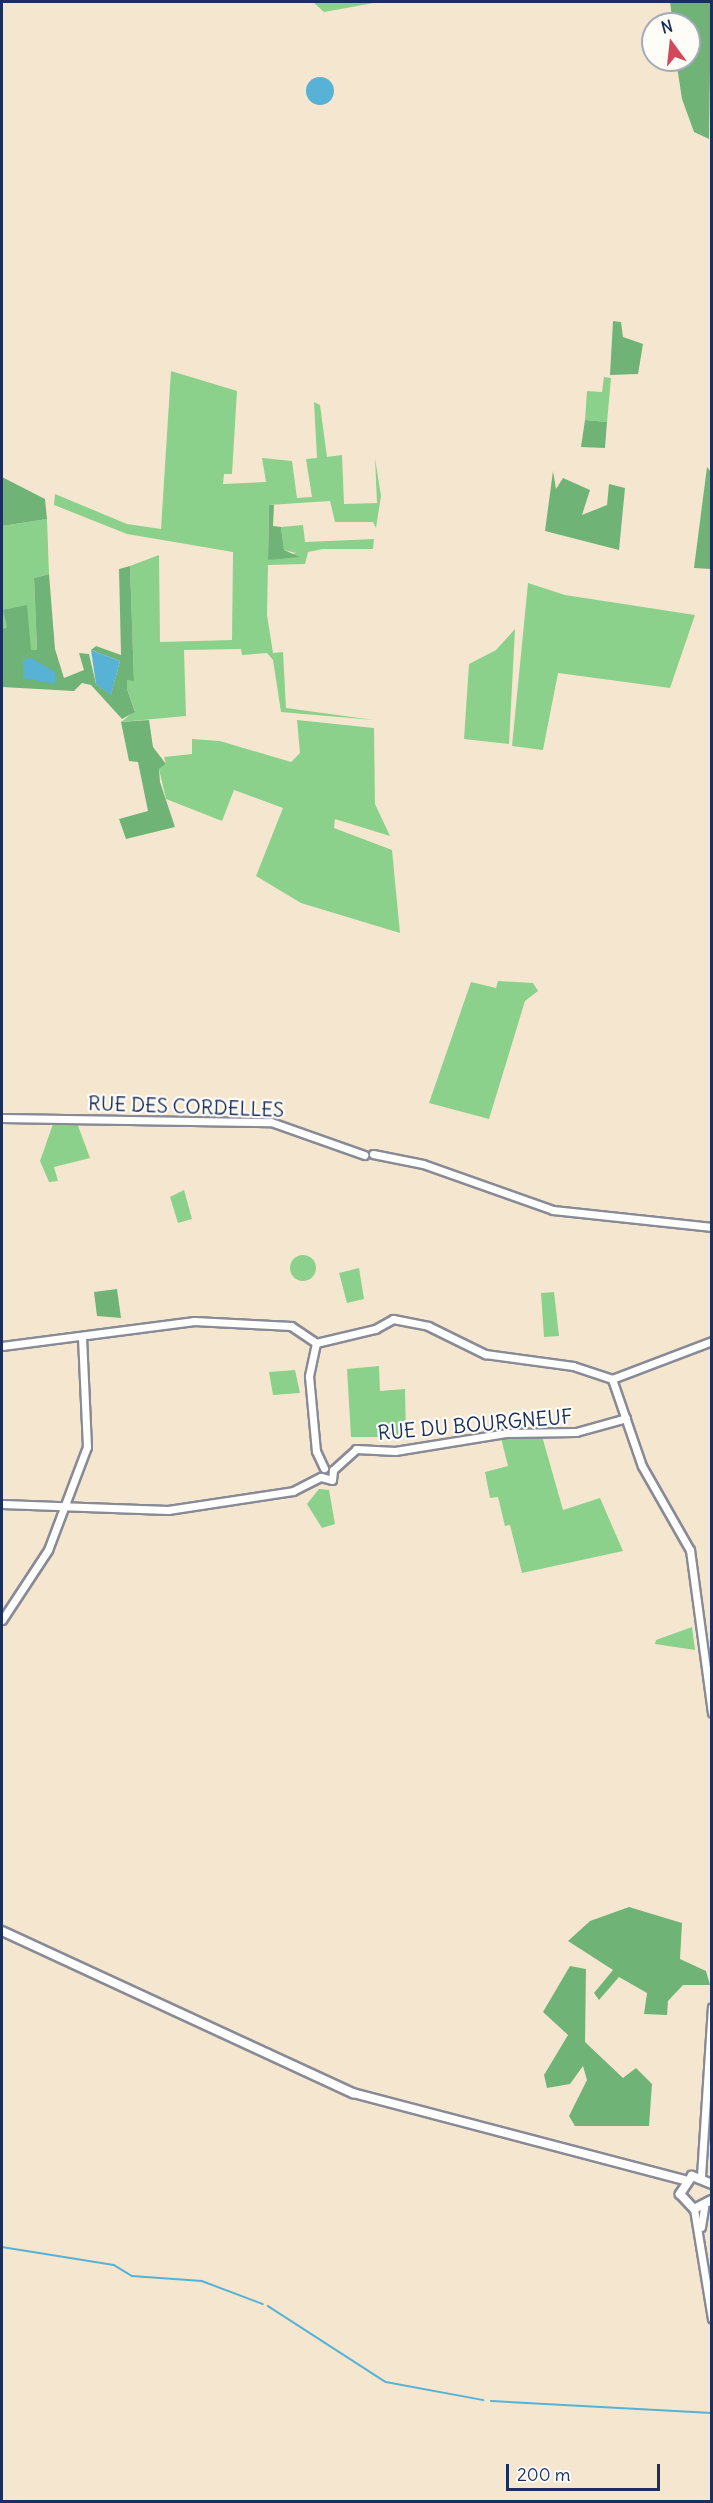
<!DOCTYPE html>
<style>
body{margin:0}
#map{position:relative;width:713px;height:2503px;overflow:hidden;background:#f5e7cf;font-family:Delius,sans-serif}
div>[style]{position:absolute}
.green>*{inset:0;background:#8bd18b}
.round{border-radius:50%}
.forest>*{inset:0;background:#70b377}
.water>*{inset:0;background:#57b2d5}
.stream>*{height:1.5px;margin:-0.75px;padding:0 0.75px;transform-origin:0.75px;border-radius:0.75px;background:#57b2d5}
.roads{filter:drop-shadow(2px 0 #888b96) drop-shadow(-2px 0 #888b96) drop-shadow(0 2px #888b96) drop-shadow(0 -2px #888b96)}
.minor>*{height:7px;margin:-3.5px;padding:0 3.5px;transform-origin:3.5px;border-radius:3.5px;background:#fff}
.major>*{height:8px;margin:-4px;padding:0 4px;transform-origin:4px;border-radius:4px;background:#fff}
span{translate:-50% -50%;white-space:nowrap;text-align:center;line-height:1.15;-webkit-text-stroke:4.5px #fdfcf7;paint-order:stroke}
.street-label{font-size:20px;color:#1b2f5e}
.frame{position:absolute;inset:0;border:3px solid #1b2f5e;pointer-events:none}
.north{position:absolute;left:641px;top:12px;width:60px;height:60px;box-sizing:border-box;background:#fdfcf7;border:2px solid #a3aaba;border-radius:50%;rotate:345deg;font-size:16px;font-weight:700;line-height:24px;text-align:center;color:#1b2f5e}
.north::after{content:'';display:block;margin:auto;width:21px;height:27px;background:#d1495b;clip-path:polygon(50% 0,100% 100%,50% 72%,0 100%)}
.scale{position:absolute;left:506px;top:2464px;width:154px;height:27px;box-sizing:border-box;border:3px solid #1b2f5e;border-top:0;padding-left:8px;font-size:18px;line-height:21px;white-space:nowrap;color:#1b2f5e;-webkit-text-stroke:4px #fdfcf7;paint-order:stroke}
</style>
<div id="map">
<div class="green">
<i style="clip-path:polygon(313px 2px,379px 2px,324px 12px)"></i>
<i style="clip-path:polygon(171px 371px,237px 391px,232px 474px,224px 474px,223px 484px,266px 482px,262px 458px,292px 461px,297px 498px,312px 497px,306px 459px,317px 458px,314px 402px,320px 405px,327px 457px,342px 455px,344px 504px,377px 503px,375px 458px,381px 496px,376px 528px,373px 522px,335px 522px,330px 501px,269px 505px,268px 560px,296px 553px,284px 550px,281px 527px,303px 525px,305px 542px,374px 539px,373px 549px,323px 549px,308px 552px,305px 564px,268px 565px,267px 615px,273px 653px,283px 652px,286px 708px,374px 720px,281px 712px,273px 660px,267px 653px,242px 655px,241px 649px,184px 650px,186px 716px,121px 722px,135px 711px,127px 689px,127px 680px,134px 680px,130px 566px,159px 555px,160px 642px,232px 640px,233px 552px,127px 534px,54px 505px,55px 494px,127px 524px,161px 529px)"></i>
<i style="clip-path:polygon(604px 377px,611px 378px,607px 422px,585px 420px,587px 391px,602px 392px)"></i>
<i style="clip-path:polygon(47px 519px,49px 574px,34px 578px,37px 650px,31px 651px,7px 627px,2px 629px,2px 526px)"></i>
<i style="clip-path:polygon(528px 583px,565px 595px,695px 615px,670px 688px,558px 673px,543px 750px,512px 746px)"></i>
<i style="clip-path:polygon(515px 629px,509px 744px,464px 739px,469px 664px,496px 650px)"></i>
<i style="clip-path:polygon(297px 720px,374px 728px,375px 804px,390px 836px,335px 819px,334px 828px,392px 850px,400px 933px,301px 903px,256px 876px,283px 808px,234px 790px,222px 821px,166px 799px,159px 769px,166px 764px,164px 757px,192px 754px,192px 739px,220px 741px,291px 762px,300px 753px)"></i>
<i style="clip-path:polygon(498px 981px,533px 983px,538px 991px,525px 1001px,489px 1119px,429px 1103px,471px 982px,496px 988px)"></i>
<i style="clip-path:polygon(53px 1124px,77px 1123px,90px 1158px,54px 1167px,58px 1181px,49px 1182px,40px 1161px)"></i>
<i style="clip-path:polygon(184px 1190px,192px 1219px,178px 1223px,170px 1197px)"></i>
<i class="round" style="left:290px;top:1255px;width:26px;height:26px"></i>
<i style="clip-path:polygon(359px 1268px,364px 1299px,347px 1303px,339px 1273px)"></i>
<i style="clip-path:polygon(554px 1292px,559px 1336px,544px 1337px,541px 1293px)"></i>
<i style="clip-path:polygon(379px 1366px,380px 1391px,405px 1389px,406px 1437px,351px 1437px,347px 1369px)"></i>
<i style="clip-path:polygon(295px 1370px,300px 1393px,273px 1395px,269px 1372px)"></i>
<i style="clip-path:polygon(542px 1436px,563px 1510px,600px 1498px,623px 1551px,522px 1573px,510px 1525px,505px 1526px,498px 1497px,490px 1498px,485px 1472px,508px 1466px,501px 1438px)"></i>
<i style="clip-path:polygon(319px 1489px,329px 1490px,335px 1524px,322px 1528px,307px 1504px)"></i>
<i style="clip-path:polygon(692px 1627px,695px 1650px,655px 1644px,656px 1640px)"></i>
</div>
<div class="forest">
<i style="clip-path:polygon(670px 2px,711px 2px,709px 139px,694px 132px,682px 99px,676px 60px,689px 60px,689px 24px,673px 24px)"></i>
<i style="clip-path:polygon(613px 321px,621px 322px,623px 337px,643px 344px,638px 374px,610px 375px)"></i>
<i style="clip-path:polygon(585px 420px,607px 422px,605px 448px,581px 447px)"></i>
<i style="clip-path:polygon(707px 467px,711px 472px,711px 569px,694px 568px)"></i>
<i style="clip-path:polygon(553px 471px,556px 489px,563px 478px,590px 490px,582px 515px,607px 505px,609px 484px,625px 488px,619px 550px,545px 531px)"></i>
<i style="clip-path:polygon(2px 477px,45px 499px,47px 519px,2px 526px)"></i>
<i style="clip-path:polygon(269px 505px,274px 505px,273px 526px,281px 527px,284px 550px,300px 557px,268px 560px)"></i>
<i style="clip-path:polygon(130px 566px,134px 681px,127px 680px,127px 689px,135px 712px,122px 719px,91px 685px,82px 683px,74px 691px,2px 687px,2px 629px,7px 627px,3px 610px,27px 605px,31px 650px,37px 650px,34px 578px,49px 574px,55px 649px,64px 678px,84px 670px,79px 653px,89px 654px,96px 684px,111px 694px,120px 661px,91px 650px,96px 646px,121px 655px,119px 569px)"></i>
<i style="clip-path:polygon(149px 720px,153px 747px,166px 764px,159px 769px,160px 782px,175px 827px,126px 839px,119px 819px,148px 811px,138px 762px,129px 761px,121px 722px)"></i>
<i style="clip-path:polygon(117px 1289px,121px 1318px,97px 1316px,94px 1292px)"></i>
<i style="clip-path:polygon(629px 1907px,682px 1923px,680px 1959px,706px 1971px,710px 1985px,683px 1985px,668px 2001px,667px 2015px,644px 2014px,647px 1993px,619px 1977px,599px 2000px,594px 1993px,613px 1970px,568px 1941px,590px 1921px)"></i>
<i style="clip-path:polygon(570px 1966px,586px 1969px,585px 2042px,623px 2078px,636px 2068px,652px 2084px,649px 2126px,575px 2126px,569px 2116px,587px 2080px,583px 2066px,570px 2084px,547px 2088px,544px 2075px,568px 2035px,543px 2012px)"></i>
</div>
<div class="water">
<i class="round" style="left:306px;top:77px;width:28px;height:28px"></i>
<i style="clip-path:polygon(91px 650px,120px 661px,111px 695px,96px 684px)"></i>
<i style="clip-path:polygon(31px 658px,55px 672px,55px 684px,23px 678px,23px 660px)"></i>
</div>
<div class="stream">
<i style="left:2px;top:2247px;width:113px;rotate:9.1deg"></i>
<i style="left:114px;top:2265px;width:21px;rotate:31deg"></i>
<i style="left:132px;top:2276px;width:70px;rotate:4.1deg"></i>
<i style="left:202px;top:2281px;width:65px;rotate:20.7deg"></i>
<i style="left:268px;top:2306px;width:140px;rotate:32.8deg"></i>
<i style="left:386px;top:2382px;width:99px;rotate:10.5deg"></i>
<i style="left:491px;top:2401px;width:221px;rotate:3.1deg"></i>
</div>
<div class="roads">
<div class="minor">
<i style="left:2px;top:1118px;width:269px;rotate:0.9deg"></i>
<i style="left:271px;top:1122px;width:99px;rotate:19.5deg"></i>
<i style="left:373px;top:1154px;width:51px;rotate:11.3deg"></i>
<i style="left:423px;top:1164px;width:138px;rotate:19.5deg"></i>
<i style="left:553px;top:1210px;width:160px;rotate:6.1deg"></i>
<i style="left:316px;top:1343px;width:61px;rotate:-13.3deg"></i>
<i style="left:375px;top:1329px;width:21px;rotate:-29deg"></i>
<i style="left:393px;top:1319px;width:36px;rotate:11deg"></i>
<i style="left:428px;top:1326px;width:64px;rotate:26.2deg"></i>
<i style="left:485px;top:1354px;width:89px;rotate:7.8deg"></i>
<i style="left:573px;top:1366px;width:41px;rotate:18.4deg"></i>
<i style="left:612px;top:1379px;width:107px;rotate:-20.8deg"></i>
<i style="left:2px;top:1346px;width:194px;rotate:-7.4deg"></i>
<i style="left:194px;top:1321px;width:97px;rotate:3deg"></i>
<i style="left:291px;top:1326px;width:30px;rotate:34deg"></i>
<i style="left:316px;top:1343px;width:34px;rotate:102deg"></i>
<i style="left:309px;top:1376px;width:75px;rotate:84.7deg"></i>
<i style="left:316px;top:1451px;width:19px;rotate:65deg"></i>
<i style="left:612px;top:1379px;width:92px;rotate:71deg"></i>
<i style="left:642px;top:1466px;width:97px;rotate:60.3deg"></i>
<i style="left:690px;top:1550px;width:164px;rotate:82.3deg"></i>
<i style="left:333px;top:1470px;width:31px;rotate:-42deg"></i>
<i style="left:356px;top:1449px;width:39px;rotate:3deg"></i>
<i style="left:395px;top:1451px;width:112px;rotate:-9.2deg"></i>
<i style="left:506px;top:1433px;width:70px;rotate:-0.8deg"></i>
<i style="left:576px;top:1432px;width:52px;rotate:-15.6deg"></i>
<i style="left:321px;top:1477px;width:11px;rotate:15deg"></i>
<i style="left:332px;top:1480px;width:10px;rotate:-84deg"></i>
<i style="left:2px;top:1504px;width:166px;rotate:2.1deg"></i>
<i style="left:168px;top:1510px;width:126px;rotate:-8.6deg"></i>
<i style="left:293px;top:1491px;width:31px;rotate:-27deg"></i>
<i style="left:2px;top:1620px;width:84px;rotate:-56.7deg"></i>
<i style="left:48px;top:1550px;width:110px;rotate:-69.3deg"></i>
<i style="left:87px;top:1447px;width:110px;rotate:-92.6deg"></i>
<i style="left:701px;top:2176px;width:169px;rotate:-86.3deg"></i>
<i style="left:694px;top:2209px;width:111px;rotate:80.7deg"></i>
<i style="left:701px;top:2227px;width:20px;rotate:-81deg"></i>
</div>
<div class="major">
<i style="left:2px;top:1931px;width:387px;rotate:24.8deg"></i>
<i style="left:353px;top:2093px;width:343px;rotate:14.7deg"></i>
<i style="left:712px;top:2184px;width:22px;rotate:-158deg"></i>
<i style="left:692px;top:2176px;width:22px;rotate:124deg"></i>
<i style="left:680px;top:2194px;width:21px;rotate:47deg"></i>
<i style="left:694px;top:2209px;width:20px;rotate:-27deg"></i>
</div>
</div>
<div class="street-label">
<span style="left:186px;top:1106px;rotate:2deg">RUE DES CORDELLES</span>
<span style="left:475px;top:1424px;rotate:-5deg">RUE DU BOURGNEUF</span>
</div>
<div class="frame"></div>
<div class="north">N</div>
<div class="scale">200 m</div>
</div>
